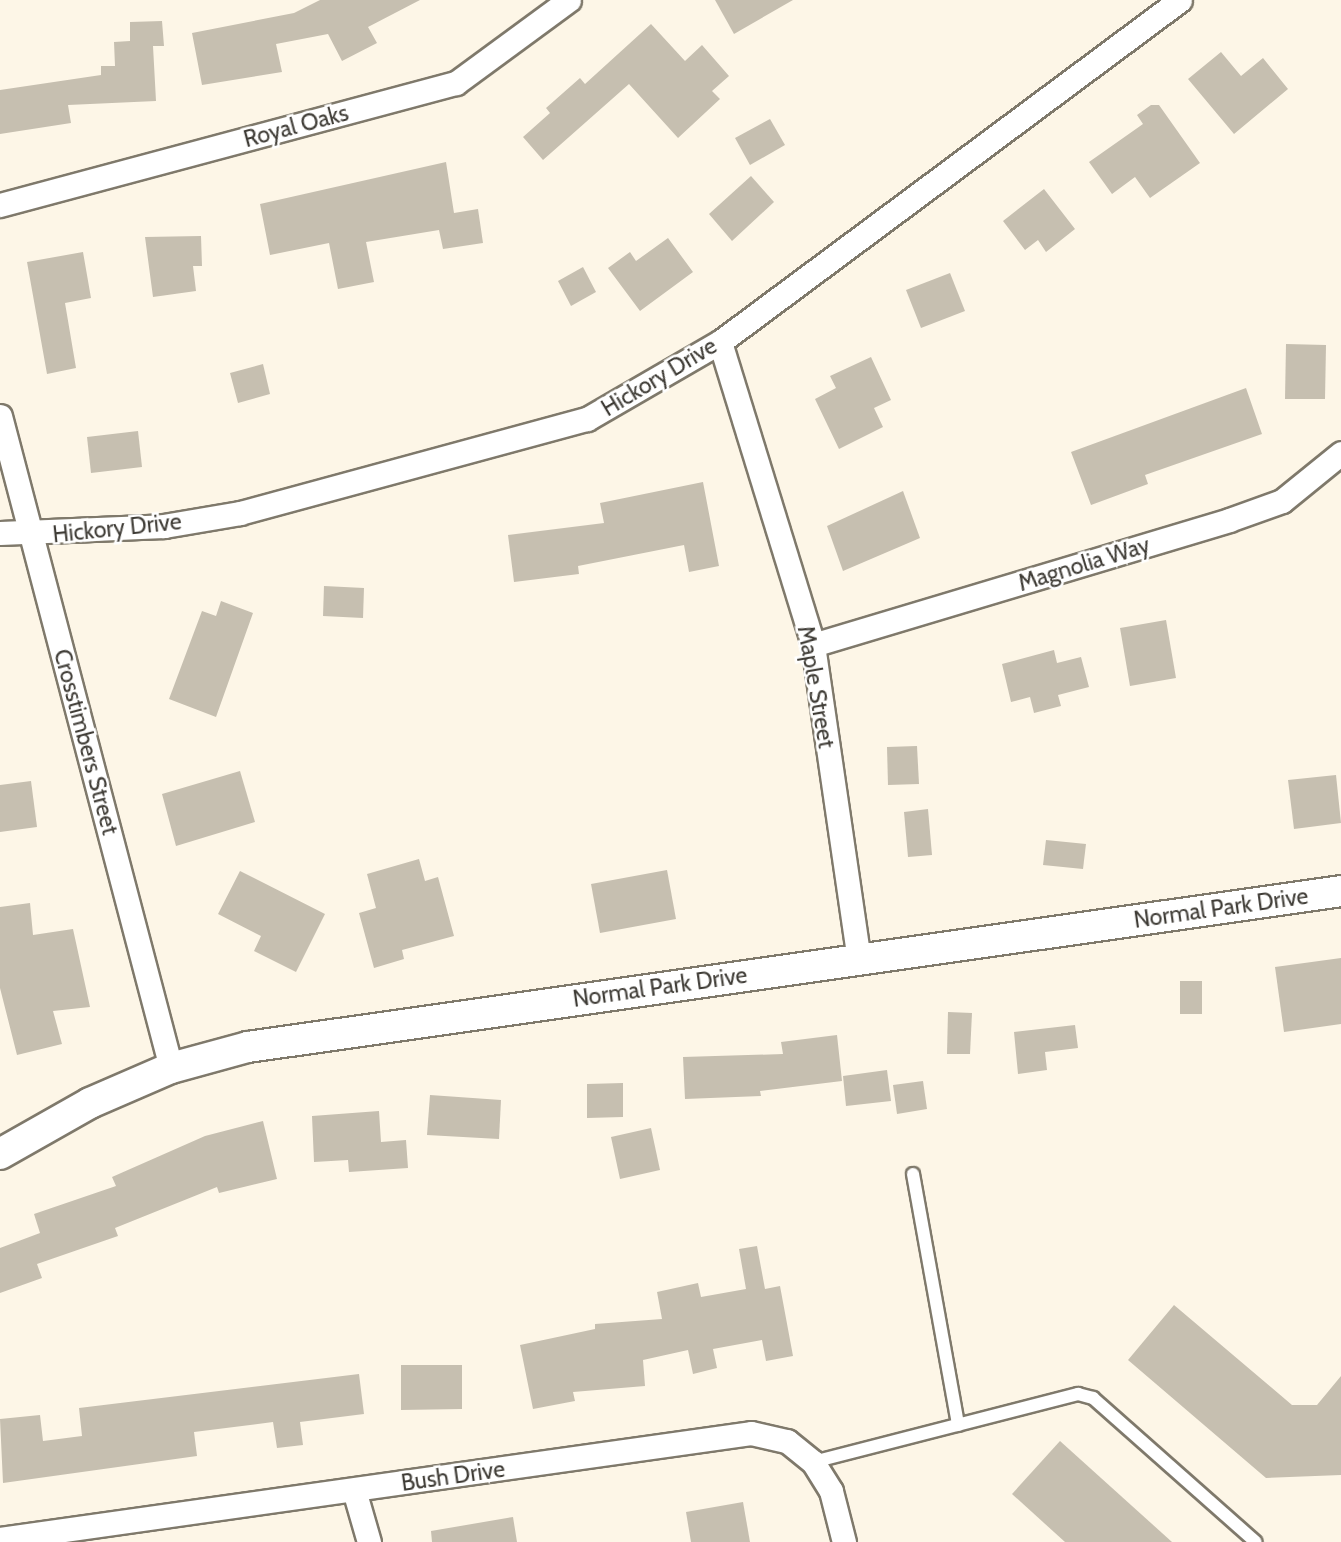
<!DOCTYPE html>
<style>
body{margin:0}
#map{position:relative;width:1341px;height:1542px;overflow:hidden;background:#fdf6e7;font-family:Cabin,sans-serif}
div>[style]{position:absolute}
.building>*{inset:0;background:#c6bfb0}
.roads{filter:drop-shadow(2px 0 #7f796b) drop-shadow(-2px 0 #7f796b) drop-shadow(0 2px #7f796b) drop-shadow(0 -2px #7f796b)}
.service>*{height:12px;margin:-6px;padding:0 6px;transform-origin:6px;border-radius:6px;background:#fff}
.minor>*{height:23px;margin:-11.5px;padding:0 11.5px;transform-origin:11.5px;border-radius:11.5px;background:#fff}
.tertiary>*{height:30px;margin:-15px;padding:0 15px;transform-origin:15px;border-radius:15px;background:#fff}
span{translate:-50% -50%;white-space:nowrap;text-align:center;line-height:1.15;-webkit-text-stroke:5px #fff;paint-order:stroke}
.street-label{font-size:23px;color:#3f3c36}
</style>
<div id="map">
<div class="building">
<i style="clip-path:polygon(320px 0,420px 0,368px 27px,377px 43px,342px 61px,328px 34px,276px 44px,282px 72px,202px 85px,192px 33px,294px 13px)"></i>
<i style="clip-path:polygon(715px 0,793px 0,734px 34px)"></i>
<i style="clip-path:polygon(162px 21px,164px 46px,153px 46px,156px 101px,68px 105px,71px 123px,0 134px,0 90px,101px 75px,101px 66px,115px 66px,114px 42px,130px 41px,130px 22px)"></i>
<i style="clip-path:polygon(651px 24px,685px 61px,702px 45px,729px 76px,712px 91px,720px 99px,678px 138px,629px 84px,543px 160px,523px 137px,550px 113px,546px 108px,580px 78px,585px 84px)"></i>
<i style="clip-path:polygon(1221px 52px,1241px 76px,1263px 58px,1288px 89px,1234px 134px,1188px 79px)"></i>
<i style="clip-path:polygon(1151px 105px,1159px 105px,1200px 163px,1150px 198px,1135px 177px,1112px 194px,1089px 162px,1143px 124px,1137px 115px)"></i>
<i style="clip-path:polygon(770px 119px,785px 145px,750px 165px,735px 138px)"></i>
<i style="clip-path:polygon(446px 162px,454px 213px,478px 209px,483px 243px,443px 249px,439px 230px,366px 242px,374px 282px,338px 289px,329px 243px,270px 255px,260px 204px)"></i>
<i style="clip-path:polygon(751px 176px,774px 202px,732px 241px,709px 214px)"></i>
<i style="clip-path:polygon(1044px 189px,1075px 229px,1046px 252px,1038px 240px,1025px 250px,1003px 221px)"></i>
<i style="clip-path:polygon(201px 236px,202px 266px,193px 266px,196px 291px,153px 297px,145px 237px)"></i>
<i style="clip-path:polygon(668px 238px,693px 272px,640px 311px,608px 268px,630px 252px,636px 261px)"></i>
<i style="clip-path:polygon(83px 252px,91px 298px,65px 303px,76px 368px,47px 374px,27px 262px)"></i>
<i style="clip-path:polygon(583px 267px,596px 292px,571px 306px,558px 281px)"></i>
<i style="clip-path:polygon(950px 273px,965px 311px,921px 328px,906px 290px)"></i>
<i style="clip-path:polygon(1286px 344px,1326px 345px,1325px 399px,1285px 399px)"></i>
<i style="clip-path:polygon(871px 357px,891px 400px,874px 408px,883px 427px,839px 449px,815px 399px,836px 388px,830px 376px)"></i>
<i style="clip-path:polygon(263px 364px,270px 394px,238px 403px,230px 373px)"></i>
<i style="clip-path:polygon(1246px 388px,1262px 434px,1145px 475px,1148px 484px,1091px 505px,1071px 452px)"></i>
<i style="clip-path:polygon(138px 431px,142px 467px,91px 473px,87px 437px)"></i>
<i style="clip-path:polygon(703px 482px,719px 566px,689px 572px,684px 545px,578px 566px,579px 574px,514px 582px,508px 535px,604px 523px,600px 503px)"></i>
<i style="clip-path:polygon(903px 491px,920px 538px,843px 571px,827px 526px)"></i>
<i style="clip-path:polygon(324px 586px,364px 588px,363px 618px,323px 616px)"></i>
<i style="clip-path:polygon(221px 601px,253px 613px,216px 717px,169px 699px,202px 611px,216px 616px)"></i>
<i style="clip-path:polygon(1166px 620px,1176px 678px,1130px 686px,1120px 628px)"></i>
<i style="clip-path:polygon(1054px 650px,1057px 663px,1081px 657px,1089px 687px,1058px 695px,1061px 706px,1034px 713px,1030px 697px,1011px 702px,1002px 664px)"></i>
<i style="clip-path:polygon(917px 746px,919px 784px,888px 785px,887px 747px)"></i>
<i style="clip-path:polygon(240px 771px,255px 822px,176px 846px,162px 794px)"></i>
<i style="clip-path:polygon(1336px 775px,1341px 823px,1294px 829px,1288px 780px)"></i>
<i style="clip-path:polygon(31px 781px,37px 827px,0 832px,0 785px)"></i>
<i style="clip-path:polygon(928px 809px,932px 855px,908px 857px,904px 812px)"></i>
<i style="clip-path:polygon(1046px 840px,1086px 844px,1083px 869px,1043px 865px)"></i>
<i style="clip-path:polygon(419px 859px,425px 881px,438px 877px,454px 936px,402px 950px,404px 959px,374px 968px,359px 913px,376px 908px,367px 874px)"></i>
<i style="clip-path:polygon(667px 870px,676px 919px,600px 933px,591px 884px)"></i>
<i style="clip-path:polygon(240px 871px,325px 914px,296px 972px,254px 951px,261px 936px,218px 914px)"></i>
<i style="clip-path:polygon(30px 903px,33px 935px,73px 929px,90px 1007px,53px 1011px,62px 1044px,17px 1055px,0 988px,0 907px)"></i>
<i style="clip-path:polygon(1341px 958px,1341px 1024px,1284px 1032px,1275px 967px)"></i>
<i style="clip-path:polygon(1180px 981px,1202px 981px,1202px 1014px,1180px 1014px)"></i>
<i style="clip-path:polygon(948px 1012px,972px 1013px,970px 1054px,947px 1054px)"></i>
<i style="clip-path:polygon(1075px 1025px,1078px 1048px,1045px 1052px,1047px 1070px,1018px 1074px,1014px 1032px)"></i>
<i style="clip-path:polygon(837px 1035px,842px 1081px,760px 1091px,761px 1096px,685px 1099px,683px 1057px,783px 1054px,781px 1042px)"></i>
<i style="clip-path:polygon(887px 1070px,891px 1101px,846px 1106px,843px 1076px)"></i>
<i style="clip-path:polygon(923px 1081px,927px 1109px,897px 1114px,893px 1085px)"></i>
<i style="clip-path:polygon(623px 1083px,623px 1117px,587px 1118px,587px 1084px)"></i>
<i style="clip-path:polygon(430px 1095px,501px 1100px,499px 1139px,427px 1135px)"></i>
<i style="clip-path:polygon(379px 1111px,381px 1142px,406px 1140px,408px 1168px,349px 1172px,348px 1160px,314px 1162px,312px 1116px)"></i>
<i style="clip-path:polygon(263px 1121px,277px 1179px,219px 1193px,217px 1187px,115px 1228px,118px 1236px,37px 1264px,42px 1278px,0 1293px,0 1248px,40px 1233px,34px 1214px,116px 1186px,112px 1177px,205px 1136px)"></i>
<i style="clip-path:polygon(651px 1128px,660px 1170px,620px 1179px,611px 1137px)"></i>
<i style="clip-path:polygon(757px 1246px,765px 1289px,780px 1286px,793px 1356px,766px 1361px,762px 1340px,713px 1349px,717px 1368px,693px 1374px,688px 1350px,643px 1360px,645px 1386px,573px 1392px,575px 1401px,533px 1409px,520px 1345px,595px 1329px,595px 1324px,662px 1319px,657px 1292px,698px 1283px,701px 1297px,746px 1289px,739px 1249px)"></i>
<i style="clip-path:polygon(1174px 1305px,1292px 1405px,1317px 1405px,1341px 1376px,1341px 1475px,1266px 1478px,1128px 1360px)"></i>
<i style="clip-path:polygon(401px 1365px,462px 1365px,462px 1409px,401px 1410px)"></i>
<i style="clip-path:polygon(359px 1374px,364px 1414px,300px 1422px,303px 1445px,277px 1448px,273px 1422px,194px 1432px,197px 1456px,3px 1483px,0 1419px,40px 1415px,43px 1441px,82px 1436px,79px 1408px)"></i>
<i style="clip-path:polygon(1060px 1441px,1172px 1542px,1065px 1542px,1012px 1494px)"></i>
<i style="clip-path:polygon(743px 1502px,750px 1542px,691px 1542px,686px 1512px)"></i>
<i style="clip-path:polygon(513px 1517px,517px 1542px,432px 1542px,431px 1531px)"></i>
</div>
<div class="roads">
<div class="service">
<i style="left:913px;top:1174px;width:255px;rotate:79.8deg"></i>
<i style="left:813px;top:1462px;width:274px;rotate:-14.4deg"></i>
<i style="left:1078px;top:1394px;width:16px;rotate:15deg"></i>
<i style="left:1093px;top:1398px;width:217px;rotate:41.5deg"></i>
</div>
<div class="minor">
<i style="left:0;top:205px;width:472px;rotate:-15deg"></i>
<i style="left:456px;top:83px;width:140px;rotate:-36.3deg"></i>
<i style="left:720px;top:342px;width:317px;rotate:72.9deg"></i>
<i style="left:813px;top:645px;width:317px;rotate:81.7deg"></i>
<i style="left:0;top:416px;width:674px;rotate:75.3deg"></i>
<i style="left:0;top:533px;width:164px;rotate:-2.4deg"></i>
<i style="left:164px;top:526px;width:77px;rotate:-9.7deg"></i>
<i style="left:240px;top:513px;width:360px;rotate:-15.2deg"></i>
<i style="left:587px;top:419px;width:154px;rotate:-30.1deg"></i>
<i style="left:720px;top:342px;width:573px;rotate:-36.63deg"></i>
<i style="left:813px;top:645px;width:434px;rotate:-16.7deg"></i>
<i style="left:1229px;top:520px;width:56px;rotate:-19.7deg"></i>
<i style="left:1282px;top:501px;width:76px;rotate:-39.1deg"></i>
<i style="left:354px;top:1490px;width:54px;rotate:73.9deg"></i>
<i style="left:0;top:1539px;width:758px;rotate:-8.03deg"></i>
<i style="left:751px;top:1433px;width:37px;rotate:13deg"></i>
<i style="left:787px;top:1441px;width:33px;rotate:39deg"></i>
<i style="left:813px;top:1462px;width:34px;rotate:58deg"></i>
<i style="left:831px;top:1491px;width:53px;rotate:75.7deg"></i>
</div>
<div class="tertiary">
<i style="left:0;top:1154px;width:103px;rotate:-29.5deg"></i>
<i style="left:90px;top:1103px;width:88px;rotate:-23.4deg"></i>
<i style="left:171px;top:1068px;width:80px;rotate:-15.3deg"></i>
<i style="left:248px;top:1047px;width:1104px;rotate:-8.12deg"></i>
</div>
</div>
<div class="street-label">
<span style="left:296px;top:126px;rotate:-15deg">Royal Oaks</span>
<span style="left:659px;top:377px;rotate:-31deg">Hickory Drive</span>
<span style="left:117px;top:528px;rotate:-6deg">Hickory Drive</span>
<span style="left:1084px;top:564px;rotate:-17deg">Magnolia Way</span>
<span style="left:816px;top:687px;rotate:80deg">Maple Street</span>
<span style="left:86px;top:742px;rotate:75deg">Crosstimbers Street</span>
<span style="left:1221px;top:908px;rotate:-8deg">Normal Park Drive</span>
<span style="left:660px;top:987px;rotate:-8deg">Normal Park Drive</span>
<span style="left:453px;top:1476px;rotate:-8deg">Bush Drive</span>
</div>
</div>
